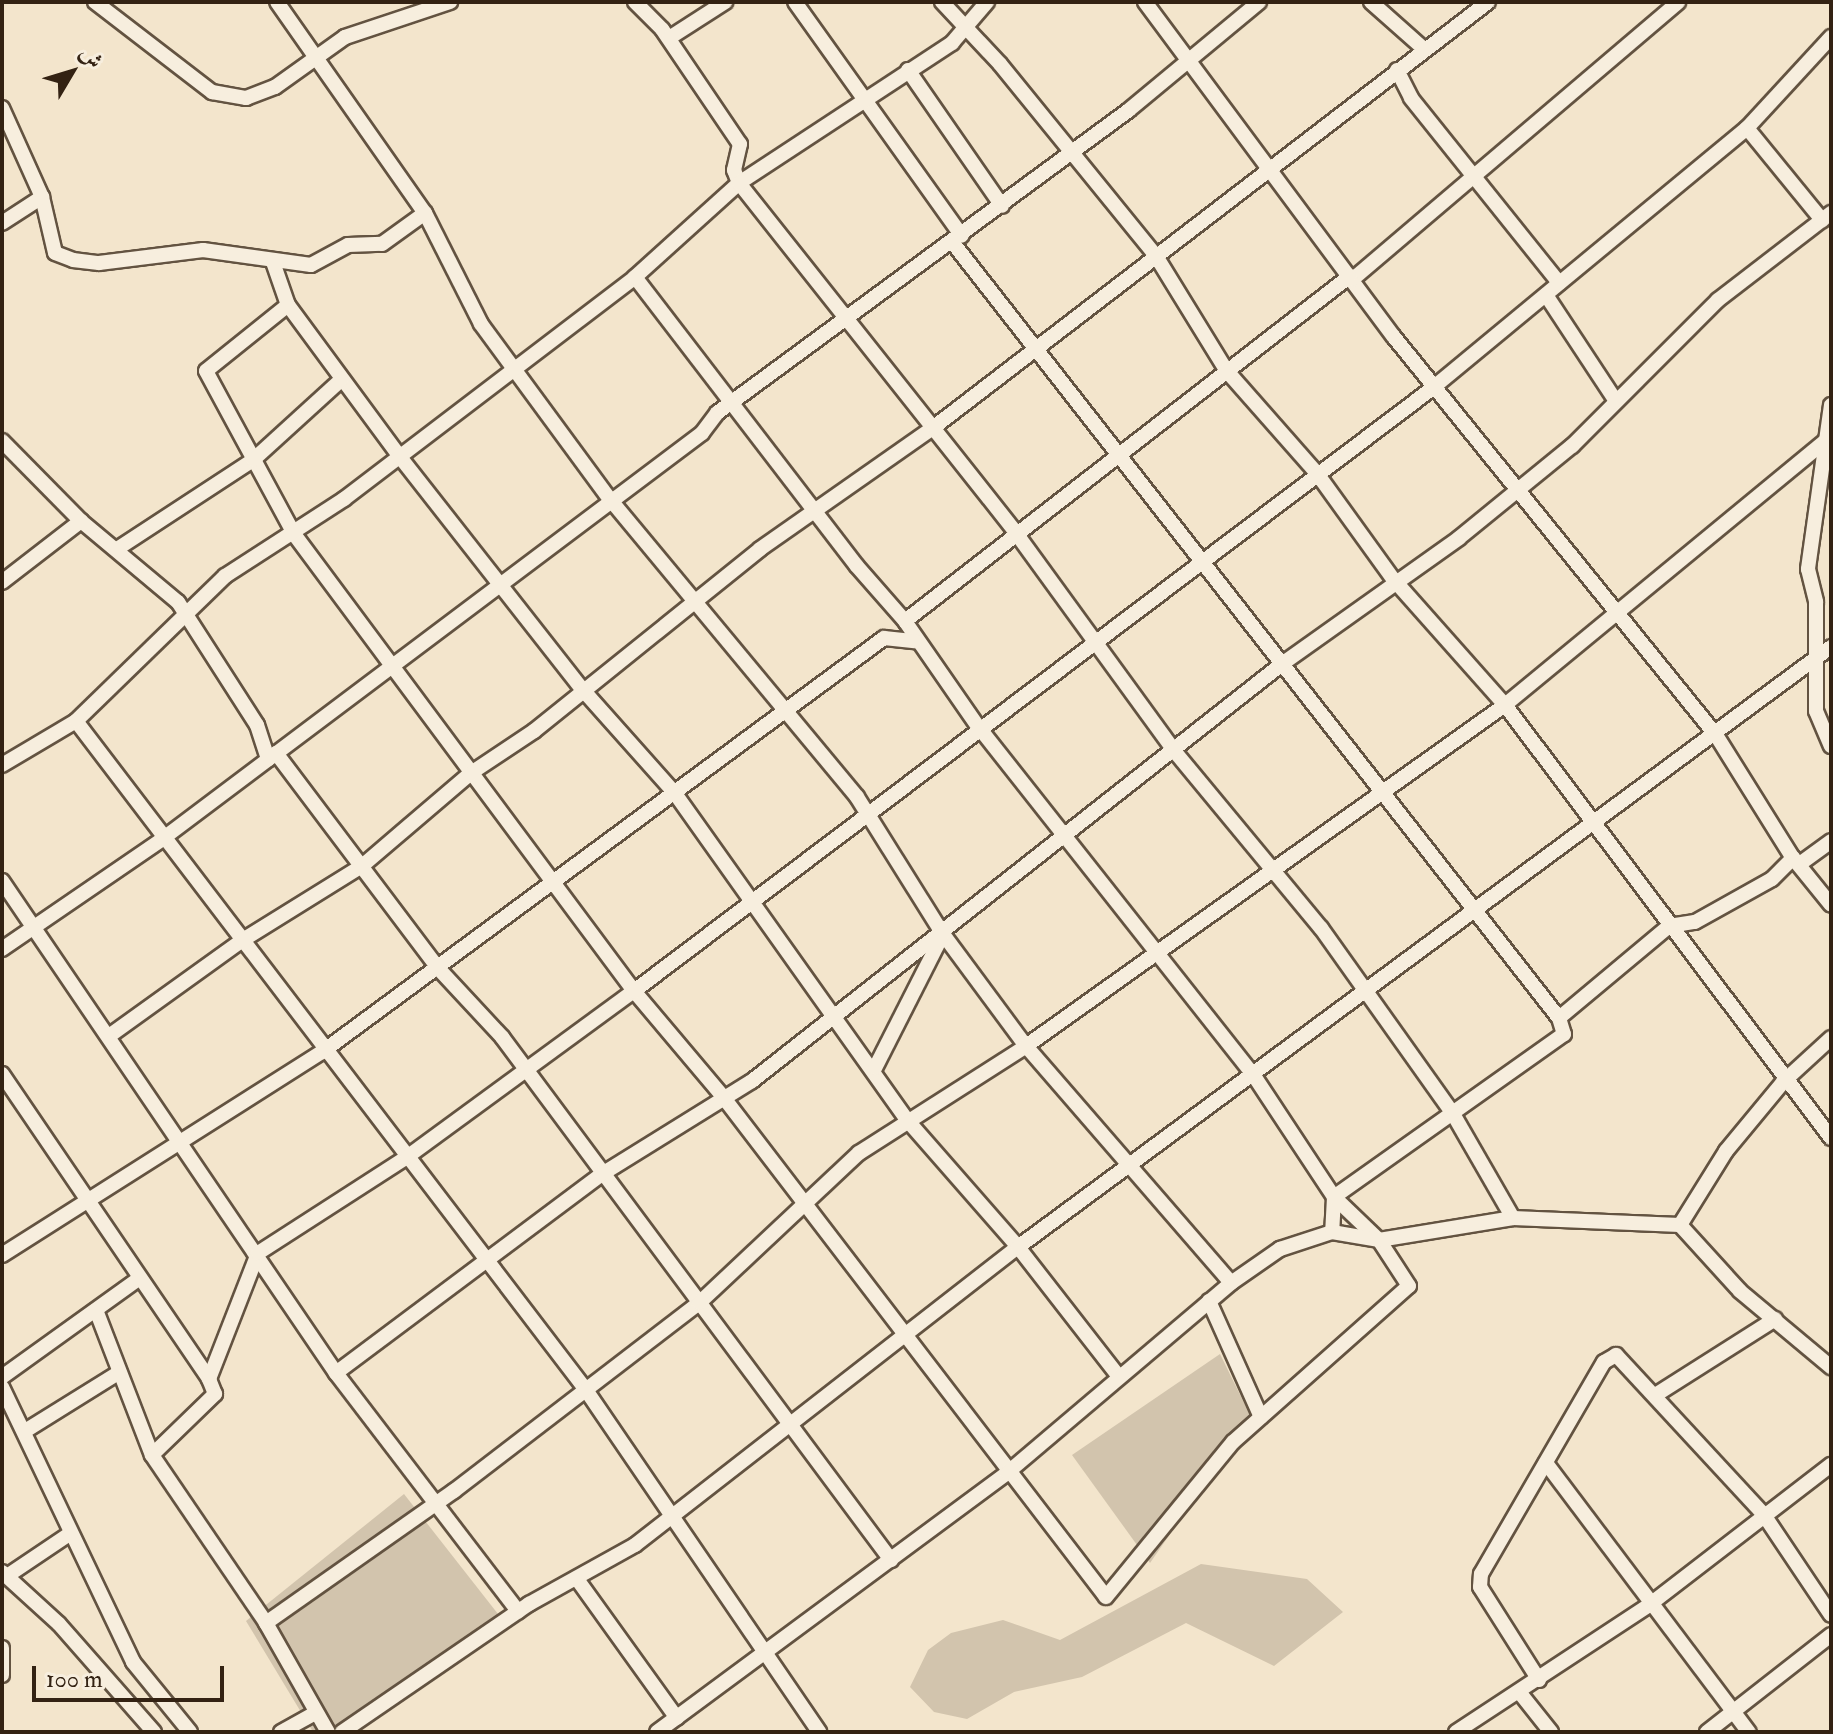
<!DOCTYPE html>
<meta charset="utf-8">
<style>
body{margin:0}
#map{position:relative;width:1833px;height:1734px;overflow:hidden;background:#f3e5cc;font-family:"IM FELL Double Pica",Amiri,serif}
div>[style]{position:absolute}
.green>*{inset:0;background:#d2c4ad}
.roads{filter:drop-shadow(2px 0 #635341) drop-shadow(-2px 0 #635341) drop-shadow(0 2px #635341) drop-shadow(0 -2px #635341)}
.minor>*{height:14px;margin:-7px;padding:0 7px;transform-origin:7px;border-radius:7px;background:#f7eede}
span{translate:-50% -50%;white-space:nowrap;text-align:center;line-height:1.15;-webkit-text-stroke:6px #f7eede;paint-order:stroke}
.frame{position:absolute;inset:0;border:4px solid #332213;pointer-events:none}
.north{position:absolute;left:32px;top:32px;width:80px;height:80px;-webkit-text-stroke:6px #f7eede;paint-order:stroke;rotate:52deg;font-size:22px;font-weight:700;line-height:32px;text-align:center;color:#332213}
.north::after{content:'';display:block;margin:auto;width:28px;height:36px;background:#332213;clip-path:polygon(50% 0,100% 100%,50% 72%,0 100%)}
.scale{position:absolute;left:32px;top:1666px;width:192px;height:36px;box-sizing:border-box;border:4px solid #332213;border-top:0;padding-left:10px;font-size:24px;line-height:28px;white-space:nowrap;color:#332213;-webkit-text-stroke:6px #f7eede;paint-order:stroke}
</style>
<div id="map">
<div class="green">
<i style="clip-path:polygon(1220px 1354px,1251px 1417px,1150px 1563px,1072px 1455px)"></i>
<i style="clip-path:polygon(404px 1494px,498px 1614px,344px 1732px,313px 1732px,246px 1621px)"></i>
<i style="clip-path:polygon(1201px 1564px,1307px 1579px,1343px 1612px,1274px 1666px,1186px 1623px,1082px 1677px,1014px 1692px,967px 1719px,934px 1712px,910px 1687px,928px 1650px,951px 1633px,1003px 1620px,1060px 1640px)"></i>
</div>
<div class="roads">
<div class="minor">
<i style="left:95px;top:2px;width:148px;rotate:37.6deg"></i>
<i style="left:212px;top:92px;width:35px;rotate:10deg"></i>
<i style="left:246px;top:98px;width:31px;rotate:-21deg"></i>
<i style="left:275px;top:87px;width:86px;rotate:-35.5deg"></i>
<i style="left:345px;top:37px;width:111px;rotate:-18.4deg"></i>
<i style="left:277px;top:2px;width:258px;rotate:55deg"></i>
<i style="left:425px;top:213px;width:124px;rotate:63.2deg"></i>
<i style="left:481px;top:324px;width:216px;rotate:53.7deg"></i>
<i style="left:609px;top:498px;width:388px;rotate:50.3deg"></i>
<i style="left:857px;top:797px;width:162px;rotate:57.9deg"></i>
<i style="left:943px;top:934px;width:139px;rotate:53.5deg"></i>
<i style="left:1026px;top:1046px;width:313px;rotate:49.1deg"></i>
<i style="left:635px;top:2px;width:38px;rotate:45deg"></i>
<i style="left:662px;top:29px;width:139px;rotate:55.9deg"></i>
<i style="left:740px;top:144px;width:27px;rotate:103deg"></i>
<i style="left:734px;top:170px;width:14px;rotate:69deg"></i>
<i style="left:739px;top:183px;width:446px;rotate:51.6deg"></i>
<i style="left:1016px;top:533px;width:272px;rotate:54deg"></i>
<i style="left:1176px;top:753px;width:227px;rotate:50.4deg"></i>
<i style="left:1321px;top:928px;width:226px;rotate:54.6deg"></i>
<i style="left:1452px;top:1112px;width:122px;rotate:60.1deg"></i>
<i style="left:795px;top:2px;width:287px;rotate:54.5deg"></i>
<i style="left:942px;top:2px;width:85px;rotate:46.9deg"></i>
<i style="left:1000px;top:64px;width:247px;rotate:50.9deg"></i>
<i style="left:1156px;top:256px;width:134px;rotate:58.4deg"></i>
<i style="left:1226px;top:370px;width:136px;rotate:48.6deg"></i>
<i style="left:1316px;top:472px;width:133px;rotate:54.2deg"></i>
<i style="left:1394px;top:580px;width:167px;rotate:48.4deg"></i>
<i style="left:1505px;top:705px;width:542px;rotate:53.02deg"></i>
<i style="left:1145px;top:2px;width:417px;rotate:53.4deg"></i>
<i style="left:1394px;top:337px;width:512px;rotate:51.03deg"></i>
<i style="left:1716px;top:735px;width:145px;rotate:58deg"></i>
<i style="left:1793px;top:858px;width:60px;rotate:51deg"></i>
<i style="left:1371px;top:2px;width:71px;rotate:41.6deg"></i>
<i style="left:669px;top:38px;width:67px;rotate:-32.7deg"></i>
<i style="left:908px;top:70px;width:165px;rotate:55.3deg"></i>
<i style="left:1397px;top:70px;width:31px;rotate:63deg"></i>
<i style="left:1411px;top:98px;width:237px;rotate:51.3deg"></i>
<i style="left:2px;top:108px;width:98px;rotate:65.8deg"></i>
<i style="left:42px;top:197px;width:57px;rotate:76.9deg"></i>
<i style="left:55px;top:253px;width:19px;rotate:21deg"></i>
<i style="left:73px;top:260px;width:26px;rotate:7deg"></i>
<i style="left:99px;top:263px;width:105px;rotate:-7.1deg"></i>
<i style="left:203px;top:250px;width:109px;rotate:7.9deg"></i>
<i style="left:311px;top:265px;width:42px;rotate:-28.4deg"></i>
<i style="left:348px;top:245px;width:34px;rotate:-2deg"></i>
<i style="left:382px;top:244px;width:53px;rotate:-35.8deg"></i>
<i style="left:1747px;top:128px;width:119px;rotate:50.8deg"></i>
<i style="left:2px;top:223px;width:48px;rotate:-33deg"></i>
<i style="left:953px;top:243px;width:984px;rotate:51.98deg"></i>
<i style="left:1559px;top:1018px;width:17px;rotate:73deg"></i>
<i style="left:1564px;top:1034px;width:282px;rotate:144.7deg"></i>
<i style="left:1334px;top:1197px;width:35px;rotate:93deg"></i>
<i style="left:273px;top:262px;width:46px;rotate:70.8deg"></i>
<i style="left:288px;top:305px;width:189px;rotate:53.6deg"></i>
<i style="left:400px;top:457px;width:296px;rotate:51.9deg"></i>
<i style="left:583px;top:690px;width:137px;rotate:48.3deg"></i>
<i style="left:674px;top:792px;width:402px;rotate:54.6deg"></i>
<i style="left:907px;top:1120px;width:169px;rotate:48.8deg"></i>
<i style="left:1018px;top:1247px;width:161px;rotate:52.1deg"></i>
<i style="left:1353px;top:279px;width:427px;rotate:-40.4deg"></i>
<i style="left:1546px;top:295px;width:127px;rotate:56.6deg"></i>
<i style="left:288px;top:305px;width:105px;rotate:141.2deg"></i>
<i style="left:206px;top:371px;width:185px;rotate:61.6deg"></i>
<i style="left:294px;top:534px;width:570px;rotate:53.35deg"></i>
<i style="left:634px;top:991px;width:140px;rotate:49.9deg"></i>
<i style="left:724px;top:1098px;width:628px;rotate:52.56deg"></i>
<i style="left:1106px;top:1597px;width:200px;rotate:-50.7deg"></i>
<i style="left:1233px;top:1442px;width:235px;rotate:-41.6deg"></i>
<i style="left:1409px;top:1286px;width:55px;rotate:-123.1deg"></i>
<i style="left:1379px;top:1240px;width:62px;rotate:-136.3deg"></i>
<i style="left:1334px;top:1197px;width:144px;rotate:-123.4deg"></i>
<i style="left:1255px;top:1077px;width:445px;rotate:-128.3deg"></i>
<i style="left:979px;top:728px;width:130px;rotate:-124.7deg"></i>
<i style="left:905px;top:621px;width:74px;rotate:-131.2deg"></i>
<i style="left:856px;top:565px;width:363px;rotate:-127.5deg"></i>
<i style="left:1831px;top:405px;width:166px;rotate:98deg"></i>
<i style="left:1808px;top:569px;width:34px;rotate:76deg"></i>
<i style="left:1816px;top:602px;width:109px;rotate:90deg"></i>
<i style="left:1816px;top:711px;width:38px;rotate:67deg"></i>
<i style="left:2px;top:441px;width:112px;rotate:45.4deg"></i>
<i style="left:81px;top:521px;width:126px;rotate:39.9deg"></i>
<i style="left:178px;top:602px;width:146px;rotate:57.3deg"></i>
<i style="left:257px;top:725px;width:36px;rotate:72deg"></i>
<i style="left:117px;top:549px;width:163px;rotate:-33.2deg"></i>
<i style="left:253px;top:460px;width:120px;rotate:-42.3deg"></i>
<i style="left:2px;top:582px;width:100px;rotate:-37.7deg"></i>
<i style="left:905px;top:621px;width:563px;rotate:-37.79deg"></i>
<i style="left:76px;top:721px;width:841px;rotate:52.68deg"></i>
<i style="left:586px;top:1390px;width:414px;rotate:55.7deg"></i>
<i style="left:276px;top:753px;width:268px;rotate:53deg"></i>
<i style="left:437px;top:967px;width:96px;rotate:47.1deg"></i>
<i style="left:502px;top:1037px;width:652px;rotate:53.36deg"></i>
<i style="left:2px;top:765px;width:86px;rotate:-30.7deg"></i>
<i style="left:76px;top:721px;width:208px;rotate:-44.2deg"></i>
<i style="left:225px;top:576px;width:142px;rotate:-32.9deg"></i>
<i style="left:344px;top:499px;width:366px;rotate:-37.3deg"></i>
<i style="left:635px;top:277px;width:140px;rotate:-42.1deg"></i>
<i style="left:739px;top:183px;width:255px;rotate:-33.3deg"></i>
<i style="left:952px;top:43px;width:54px;rotate:-49.5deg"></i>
<i style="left:1801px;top:863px;width:37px;rotate:-36deg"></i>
<i style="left:2px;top:881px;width:595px;rotate:55.83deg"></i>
<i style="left:336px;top:1373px;width:300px;rotate:52.6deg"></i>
<i style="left:2px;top:949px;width:193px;rotate:-34.4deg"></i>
<i style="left:161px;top:840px;width:677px;rotate:-36.95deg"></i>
<i style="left:702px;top:433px;width:25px;rotate:-53deg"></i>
<i style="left:717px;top:413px;width:511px;rotate:-36.33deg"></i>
<i style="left:1129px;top:110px;width:169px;rotate:-39.7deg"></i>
<i style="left:1559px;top:1018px;width:143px;rotate:-39.9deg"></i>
<i style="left:1669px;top:926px;width:26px;rotate:-9deg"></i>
<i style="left:1695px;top:922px;width:88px;rotate:-29.2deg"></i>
<i style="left:1772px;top:879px;width:30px;rotate:-45deg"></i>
<i style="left:109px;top:1036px;width:163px;rotate:-35.7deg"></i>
<i style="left:241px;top:941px;width:142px;rotate:-31.8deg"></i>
<i style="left:362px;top:866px;width:143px;rotate:-40.5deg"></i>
<i style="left:471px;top:773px;width:76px;rotate:-33.7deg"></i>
<i style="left:534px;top:731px;width:290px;rotate:-38.8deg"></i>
<i style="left:760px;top:549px;width:213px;rotate:-35deg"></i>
<i style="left:934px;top:427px;width:698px;rotate:-37.49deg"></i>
<i style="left:875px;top:1068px;width:146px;rotate:-63.1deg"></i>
<i style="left:2px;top:1074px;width:369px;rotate:55.8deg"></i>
<i style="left:1680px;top:1225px;width:87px;rotate:-58.1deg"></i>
<i style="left:1726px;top:1151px;width:89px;rotate:-50.4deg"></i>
<i style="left:1783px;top:1082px;width:65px;rotate:-42.5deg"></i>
<i style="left:2px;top:1255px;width:379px;rotate:-32.4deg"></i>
<i style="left:322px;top:1052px;width:698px;rotate:-36.38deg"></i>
<i style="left:884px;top:638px;width:31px;rotate:6deg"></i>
<i style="left:1209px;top:1301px;width:127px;rotate:65.9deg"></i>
<i style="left:96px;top:1310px;width:155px;rotate:68.9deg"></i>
<i style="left:152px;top:1455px;width:203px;rotate:55.8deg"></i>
<i style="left:266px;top:1623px;width:125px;rotate:60.4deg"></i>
<i style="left:336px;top:1373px;width:332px;rotate:-36.8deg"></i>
<i style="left:602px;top:1174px;width:176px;rotate:-31.8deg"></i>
<i style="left:752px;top:1081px;width:674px;rotate:-38.2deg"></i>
<i style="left:1282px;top:664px;width:217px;rotate:-35.4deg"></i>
<i style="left:1459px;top:538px;width:146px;rotate:-39.2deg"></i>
<i style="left:1572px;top:446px;width:206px;rotate:-45deg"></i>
<i style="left:1718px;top:300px;width:143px;rotate:-37.6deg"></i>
<i style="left:2px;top:1377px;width:166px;rotate:-35.7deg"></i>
<i style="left:2px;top:1387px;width:305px;rotate:64.5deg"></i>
<i style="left:133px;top:1662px;width:90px;rotate:50.8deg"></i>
<i style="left:1657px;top:1394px;width:140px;rotate:-32.4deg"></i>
<i style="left:25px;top:1431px;width:110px;rotate:-31.9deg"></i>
<i style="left:152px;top:1455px;width:88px;rotate:-44.1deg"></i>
<i style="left:215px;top:1394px;width:16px;rotate:-112deg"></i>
<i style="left:209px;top:1379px;width:135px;rotate:-68.7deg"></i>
<i style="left:258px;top:1253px;width:177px;rotate:-32.8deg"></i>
<i style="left:407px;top:1157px;width:281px;rotate:-36.2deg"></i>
<i style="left:634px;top:991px;width:1002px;rotate:-37.05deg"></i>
<i style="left:1434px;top:387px;width:406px;rotate:-39.6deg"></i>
<i style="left:1747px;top:128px;width:124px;rotate:-47.3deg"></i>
<i style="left:1546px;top:1463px;width:337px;rotate:53deg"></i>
<i style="left:2px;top:1572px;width:77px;rotate:42.4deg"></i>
<i style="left:59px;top:1624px;width:144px;rotate:48.7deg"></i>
<i style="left:7px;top:1576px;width:77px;rotate:-33.9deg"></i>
<i style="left:577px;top:1579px;width:171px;rotate:54.3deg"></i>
<i style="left:266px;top:1623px;width:230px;rotate:-35.1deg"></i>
<i style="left:454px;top:1491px;width:309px;rotate:-37.5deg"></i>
<i style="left:699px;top:1303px;width:219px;rotate:-43.2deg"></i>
<i style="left:859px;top:1153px;width:198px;rotate:-32.6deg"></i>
<i style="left:1026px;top:1046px;width:588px;rotate:-35.45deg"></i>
<i style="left:1505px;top:705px;width:423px;rotate:-39.5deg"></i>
<i style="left:2px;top:1648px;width:27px;rotate:90deg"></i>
<i style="left:1539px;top:1680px;width:110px;rotate:-122.4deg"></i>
<i style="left:1480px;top:1587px;width:13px;rotate:-86deg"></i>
<i style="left:1481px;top:1574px;width:245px;rotate:-59.9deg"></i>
<i style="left:1604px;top:1362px;width:14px;rotate:-30deg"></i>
<i style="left:1616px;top:1355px;width:218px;rotate:47.2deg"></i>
<i style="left:1764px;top:1515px;width:120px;rotate:56.2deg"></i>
<i style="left:1520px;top:1693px;width:50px;rotate:51.5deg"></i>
<i style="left:281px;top:1732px;width:39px;rotate:-29deg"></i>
<i style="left:342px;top:1732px;width:227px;rotate:-34.4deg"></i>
<i style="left:529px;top:1604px;width:121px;rotate:-29.1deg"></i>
<i style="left:635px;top:1545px;width:485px;rotate:-37.9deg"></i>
<i style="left:1018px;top:1247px;width:1010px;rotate:-36.43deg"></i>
<i style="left:657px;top:1732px;width:435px;rotate:-36.5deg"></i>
<i style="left:1007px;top:1473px;width:294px;rotate:-40.3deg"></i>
<i style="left:1231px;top:1283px;width:60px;rotate:-34.8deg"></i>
<i style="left:1280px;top:1249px;width:55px;rotate:-18.1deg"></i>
<i style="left:1332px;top:1232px;width:48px;rotate:9.7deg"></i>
<i style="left:1379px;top:1240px;width:136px;rotate:-9.3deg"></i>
<i style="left:1513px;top:1218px;width:167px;rotate:2.4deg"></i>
<i style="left:1680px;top:1225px;width:89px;rotate:47.7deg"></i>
<i style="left:1740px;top:1291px;width:119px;rotate:39.9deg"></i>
<i style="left:1456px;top:1732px;width:231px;rotate:-33.3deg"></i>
<i style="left:1649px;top:1605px;width:230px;rotate:-37.6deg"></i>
<i style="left:1707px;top:1732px;width:157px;rotate:-38deg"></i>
</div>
</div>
<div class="frame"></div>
<div class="north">ش</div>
<div class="scale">100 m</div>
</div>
